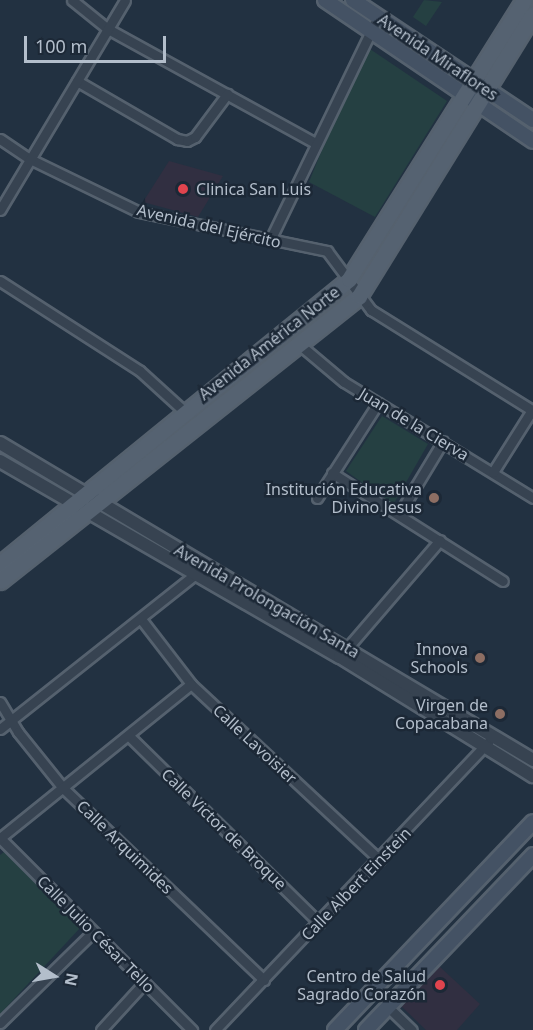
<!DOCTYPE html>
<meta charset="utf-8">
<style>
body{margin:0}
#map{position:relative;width:533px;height:1030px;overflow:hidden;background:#223141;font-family:"Noto Sans",sans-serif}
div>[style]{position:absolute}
.medical>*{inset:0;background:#312f41}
.green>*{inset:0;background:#254042}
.roads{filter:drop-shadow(2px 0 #55616e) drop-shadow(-2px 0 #55616e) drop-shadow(0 2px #55616e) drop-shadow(0 -2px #55616e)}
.minor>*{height:9px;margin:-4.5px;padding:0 4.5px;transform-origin:4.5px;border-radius:4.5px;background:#374351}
.tertiary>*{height:12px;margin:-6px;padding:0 6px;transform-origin:6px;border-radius:6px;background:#374351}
.secondary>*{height:14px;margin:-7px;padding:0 7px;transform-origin:7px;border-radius:7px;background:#445264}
.primary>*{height:15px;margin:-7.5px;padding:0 7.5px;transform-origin:7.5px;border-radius:7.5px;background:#556271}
.dots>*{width:16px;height:16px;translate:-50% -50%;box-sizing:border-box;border:3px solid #1c2836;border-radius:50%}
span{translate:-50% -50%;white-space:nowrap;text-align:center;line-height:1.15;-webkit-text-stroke:5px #1c2836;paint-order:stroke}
.street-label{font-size:16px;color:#b3becb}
.poi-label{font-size:16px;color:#b3becb}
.left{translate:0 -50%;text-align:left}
.right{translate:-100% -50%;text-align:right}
.north{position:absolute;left:24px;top:946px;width:60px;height:60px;-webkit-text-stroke:4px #1c2836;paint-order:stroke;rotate:101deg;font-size:16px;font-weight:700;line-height:24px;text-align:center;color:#b3becb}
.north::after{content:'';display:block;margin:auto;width:21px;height:27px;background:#b3becb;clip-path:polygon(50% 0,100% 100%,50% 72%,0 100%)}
.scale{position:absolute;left:24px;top:36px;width:142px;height:27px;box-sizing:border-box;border:3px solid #b3becb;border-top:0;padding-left:8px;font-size:18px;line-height:21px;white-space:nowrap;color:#b3becb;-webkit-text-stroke:4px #1c2836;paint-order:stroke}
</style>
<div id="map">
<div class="medical">
<i style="clip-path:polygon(169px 161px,223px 176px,198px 217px,143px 202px)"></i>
<i style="clip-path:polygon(439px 966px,480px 1004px,457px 1030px,426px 1030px,400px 1005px)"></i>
</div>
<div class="green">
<i style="clip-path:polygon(424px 0,442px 2px,426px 26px,413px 17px)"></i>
<i style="clip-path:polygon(364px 45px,447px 101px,375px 217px,309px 182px)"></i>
<i style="clip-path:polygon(382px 416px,428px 444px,393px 505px,346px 471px)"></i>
<i style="clip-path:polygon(4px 852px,80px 928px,0 1014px,0 855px)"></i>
</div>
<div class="roads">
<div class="minor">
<i style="left:72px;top:0;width:46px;rotate:38.9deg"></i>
<i style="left:108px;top:29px;width:236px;rotate:28.8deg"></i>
<i style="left:77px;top:81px;width:116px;rotate:30.1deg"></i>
<i style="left:177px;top:139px;width:10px;rotate:11deg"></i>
<i style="left:187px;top:141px;width:9px;rotate:-27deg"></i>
<i style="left:195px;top:137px;width:54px;rotate:-53.3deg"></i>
<i style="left:0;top:139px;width:36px;rotate:34deg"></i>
<i style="left:30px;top:159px;width:121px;rotate:25.9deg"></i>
<i style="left:139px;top:212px;width:192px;rotate:11.7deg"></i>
<i style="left:327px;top:251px;width:74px;rotate:53.3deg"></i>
<i style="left:371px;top:310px;width:191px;rotate:31.9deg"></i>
<i style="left:0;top:210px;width:244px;rotate:-59.2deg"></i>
<i style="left:270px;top:240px;width:248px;rotate:-64.2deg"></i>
<i style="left:0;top:281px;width:166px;rotate:32.7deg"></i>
<i style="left:140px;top:371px;width:61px;rotate:42.3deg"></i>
<i style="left:300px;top:345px;width:57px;rotate:40.1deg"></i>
<i style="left:344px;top:382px;width:222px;rotate:31.5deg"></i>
<i style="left:493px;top:472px;width:73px;rotate:-57.8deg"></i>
<i style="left:332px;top:473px;width:202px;rotate:32.3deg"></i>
<i style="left:317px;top:498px;width:113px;rotate:-57.3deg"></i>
<i style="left:399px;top:514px;width:85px;rotate:-58.9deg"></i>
<i style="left:141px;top:619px;width:82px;rotate:52.4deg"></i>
<i style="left:191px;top:684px;width:258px;rotate:43deg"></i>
<i style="left:342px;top:654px;width:150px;rotate:-49.3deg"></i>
<i style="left:0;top:702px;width:35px;rotate:59deg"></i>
<i style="left:18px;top:732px;width:72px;rotate:51.2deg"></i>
<i style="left:63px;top:788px;width:278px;rotate:43.7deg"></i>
<i style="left:0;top:729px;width:254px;rotate:-38.4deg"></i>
<i style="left:129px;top:736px;width:267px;rotate:44.5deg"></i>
<i style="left:0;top:838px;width:272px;rotate:45deg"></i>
<i style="left:0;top:838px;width:245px;rotate:-38.9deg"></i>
<i style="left:388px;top:1007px;width:33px;rotate:44deg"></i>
<i style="left:0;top:1023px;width:130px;rotate:-44.4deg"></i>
<i style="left:101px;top:1030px;width:64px;rotate:-47.5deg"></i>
<i style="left:215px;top:1030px;width:397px;rotate:-46.5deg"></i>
</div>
<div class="tertiary">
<i style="left:0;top:443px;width:620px;rotate:30.74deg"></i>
<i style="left:0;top:461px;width:392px;rotate:30deg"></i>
<i style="left:340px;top:657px;width:227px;rotate:31.7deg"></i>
</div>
<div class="secondary">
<i style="left:325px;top:0;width:251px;rotate:34.1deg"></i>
<i style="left:353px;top:0;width:216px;rotate:33.7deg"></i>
<i style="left:335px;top:1030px;width:287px;rotate:-46.4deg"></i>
<i style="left:366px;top:1030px;width:242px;rotate:-46.3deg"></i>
</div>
<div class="primary">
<i style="left:0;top:564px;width:451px;rotate:-39.2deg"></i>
<i style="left:349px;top:279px;width:329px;rotate:-57.9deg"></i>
<i style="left:0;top:581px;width:458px;rotate:-38.4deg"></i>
<i style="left:359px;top:296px;width:331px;rotate:-58.3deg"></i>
</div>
</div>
<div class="dots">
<i style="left:183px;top:189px;background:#e0444e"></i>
<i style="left:434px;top:498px;background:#8d6e63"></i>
<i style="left:480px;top:658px;background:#8d6e63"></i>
<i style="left:500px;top:714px;background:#8d6e63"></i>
<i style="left:440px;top:985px;background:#e0444e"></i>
</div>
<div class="street-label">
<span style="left:438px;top:57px;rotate:34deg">Avenida Miraflores</span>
<span style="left:209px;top:226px;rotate:13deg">Avenida del Ejército</span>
<span style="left:269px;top:343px;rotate:-38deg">Avenida América Norte</span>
<span style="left:414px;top:424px;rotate:31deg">Juan de la Cierva</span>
<span style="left:267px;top:601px;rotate:30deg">Avenida Prolongación Santa</span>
<span style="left:255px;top:744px;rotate:43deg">Calle Lavoisier</span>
<span style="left:224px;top:829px;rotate:44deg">Calle Victor de Broque</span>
<span style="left:125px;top:847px;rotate:44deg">Calle Arquimides</span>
<span style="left:356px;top:884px;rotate:-46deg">Calle Albert Einstein</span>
<span style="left:96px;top:934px;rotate:45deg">Calle Julio César Tello</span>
</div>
<div class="poi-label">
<span class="left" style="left:196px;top:189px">Clinica San Luis</span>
<span class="right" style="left:422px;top:498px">Institución Educativa<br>Divino Jesus</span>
<span class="right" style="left:468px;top:658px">Innova<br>Schools</span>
<span class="right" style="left:488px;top:714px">Virgen de<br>Copacabana</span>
<span class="right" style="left:426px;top:985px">Centro de Salud<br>Sagrado Corazón</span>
</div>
<div class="north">N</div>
<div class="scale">100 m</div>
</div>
